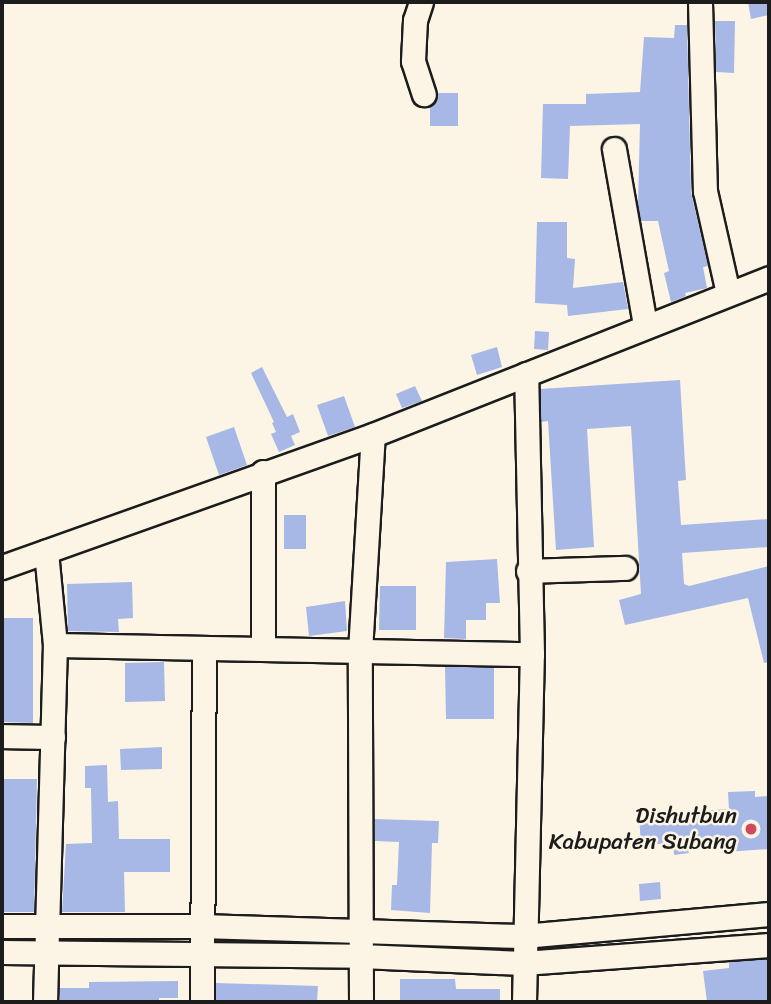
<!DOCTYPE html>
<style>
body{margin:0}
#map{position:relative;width:771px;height:1004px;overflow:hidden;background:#fcf5e5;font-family:Sriracha,sans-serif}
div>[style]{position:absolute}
.building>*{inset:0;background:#a7b7e6}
.roads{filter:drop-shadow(2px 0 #1c1c1c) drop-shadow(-2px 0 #1c1c1c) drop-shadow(0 2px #1c1c1c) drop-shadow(0 -2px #1c1c1c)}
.minor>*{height:23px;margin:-11.5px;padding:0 11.5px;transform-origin:11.5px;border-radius:11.5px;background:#fcf5e5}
.dots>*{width:19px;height:19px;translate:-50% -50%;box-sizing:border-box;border:4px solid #fcf5e5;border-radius:50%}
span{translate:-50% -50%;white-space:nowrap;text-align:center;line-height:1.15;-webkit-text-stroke:5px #fcf5e5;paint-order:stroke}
.poi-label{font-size:23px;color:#1c1c1c}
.right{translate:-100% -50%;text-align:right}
.frame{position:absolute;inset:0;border:4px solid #1c1c1c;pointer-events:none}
</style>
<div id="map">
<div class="building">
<i style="clip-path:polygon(748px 2px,769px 2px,769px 15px,751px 19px)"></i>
<i style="clip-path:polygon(715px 21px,735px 21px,734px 73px,716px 72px)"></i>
<i style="clip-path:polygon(675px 25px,687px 25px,691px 192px,708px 266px,703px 267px,707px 288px,685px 293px,686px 296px,671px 302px,664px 273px,669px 271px,658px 221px,641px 221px,638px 204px,640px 124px,570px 126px,568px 179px,541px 178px,543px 104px,586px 104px,586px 94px,640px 92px,644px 37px,674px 38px)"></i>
<i style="clip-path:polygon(438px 93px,458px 93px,458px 126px,430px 126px,430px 106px)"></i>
<i style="clip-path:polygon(537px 222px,567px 222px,567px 258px,575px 259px,573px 288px,623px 282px,628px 309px,568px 316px,567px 305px,535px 303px)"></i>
<i style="clip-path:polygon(535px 331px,549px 332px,548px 350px,534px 349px)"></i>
<i style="clip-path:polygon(497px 347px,502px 367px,477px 375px,471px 355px)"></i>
<i style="clip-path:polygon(262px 367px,287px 417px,293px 414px,300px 432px,291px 436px,295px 445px,279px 452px,271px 434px,276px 432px,272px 423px,274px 422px,251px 373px)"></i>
<i style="clip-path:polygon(680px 380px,686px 480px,678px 481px,681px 525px,769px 519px,769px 547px,682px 553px,684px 584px,689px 586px,769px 566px,769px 662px,764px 663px,748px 598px,625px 625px,619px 600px,641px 594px,631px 426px,587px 429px,594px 547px,556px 550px,548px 421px,541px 422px,540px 389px)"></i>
<i style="clip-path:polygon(415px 386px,422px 401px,402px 408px,396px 394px)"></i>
<i style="clip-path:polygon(344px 396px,355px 427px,328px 436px,317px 405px)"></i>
<i style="clip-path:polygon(234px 427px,247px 465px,219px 475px,206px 437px)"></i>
<i style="clip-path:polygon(284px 515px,306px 515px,306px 549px,284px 549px)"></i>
<i style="clip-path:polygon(497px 559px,500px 603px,486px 603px,486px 620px,466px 620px,466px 639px,444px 638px,446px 562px)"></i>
<i style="clip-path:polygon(132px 582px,133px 618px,118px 619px,119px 632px,68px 631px,67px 584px)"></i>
<i style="clip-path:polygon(380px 586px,416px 586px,416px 630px,379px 630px)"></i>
<i style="clip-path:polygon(345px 601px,347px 631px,309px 636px,306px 607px)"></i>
<i style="clip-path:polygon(2px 618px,33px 618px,33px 723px,2px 722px)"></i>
<i style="clip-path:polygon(164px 662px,165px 701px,125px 702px,125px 663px)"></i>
<i style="clip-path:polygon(445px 666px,494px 667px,494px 719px,446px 719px)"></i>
<i style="clip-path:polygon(162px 747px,162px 769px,121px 770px,120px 749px)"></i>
<i style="clip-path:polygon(107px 765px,108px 802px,118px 801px,119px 839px,170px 839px,170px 872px,124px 872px,125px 912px,62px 912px,66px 844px,92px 843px,91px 788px,85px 788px,85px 766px)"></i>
<i style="clip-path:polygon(2px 779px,37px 779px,34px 912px,2px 912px)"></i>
<i style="clip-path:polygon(755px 791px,755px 797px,769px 796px,769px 849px,726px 852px,726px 847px,688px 849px,689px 853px,674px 855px,673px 843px,641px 845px,639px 815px,729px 809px,728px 792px)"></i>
<i style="clip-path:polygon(374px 819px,439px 821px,438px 843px,432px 843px,430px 913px,391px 910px,392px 885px,397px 885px,399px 842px,375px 841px)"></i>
<i style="clip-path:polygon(660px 882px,661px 899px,640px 901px,639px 884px)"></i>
<i style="clip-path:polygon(767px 959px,769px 1002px,707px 1002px,703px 971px,729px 968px,729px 962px)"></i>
<i style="clip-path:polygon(400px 979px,455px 979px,456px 989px,500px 989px,500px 1002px,400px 1002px)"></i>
<i style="clip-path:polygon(178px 981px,178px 998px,159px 998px,159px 1002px,59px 1002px,59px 988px,89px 988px,89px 982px)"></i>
<i style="clip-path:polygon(216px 983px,318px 986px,317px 1002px,216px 1002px)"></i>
</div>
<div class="roads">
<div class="minor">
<i style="left:421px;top:2px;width:19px;rotate:108deg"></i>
<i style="left:415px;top:20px;width:41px;rotate:92.8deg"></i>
<i style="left:413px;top:61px;width:35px;rotate:72deg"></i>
<i style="left:700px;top:2px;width:189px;rotate:88.5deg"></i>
<i style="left:705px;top:191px;width:105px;rotate:77.3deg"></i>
<i style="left:614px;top:149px;width:179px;rotate:80deg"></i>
<i style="left:263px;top:472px;width:177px;rotate:90deg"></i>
<i style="left:2px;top:567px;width:394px;rotate:-19.6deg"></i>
<i style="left:373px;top:435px;width:426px;rotate:-21.6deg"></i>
<i style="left:528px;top:571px;width:97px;rotate:-1.8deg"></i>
<i style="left:55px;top:645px;width:477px;rotate:1.1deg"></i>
<i style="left:2px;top:736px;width:51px;rotate:1.1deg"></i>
<i style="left:2px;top:926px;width:199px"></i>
<i style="left:201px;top:926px;width:322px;rotate:1.8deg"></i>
<i style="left:523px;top:936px;width:247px;rotate:-5.1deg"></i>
<i style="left:2px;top:952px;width:359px;rotate:0.6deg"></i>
<i style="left:361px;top:956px;width:162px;rotate:2.5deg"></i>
<i style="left:523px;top:963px;width:247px;rotate:-4.2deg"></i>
<i style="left:45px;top:1002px;width:357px;rotate:-88.4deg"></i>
<i style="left:55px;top:645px;width:94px;rotate:-95.5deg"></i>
<i style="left:202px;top:1002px;width:354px;rotate:-89.7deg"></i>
<i style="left:361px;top:1002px;width:351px;rotate:-90.2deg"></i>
<i style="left:360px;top:651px;width:216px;rotate:-86.6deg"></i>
<i style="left:524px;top:1002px;width:348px;rotate:-88.7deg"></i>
<i style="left:532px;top:654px;width:280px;rotate:-91.2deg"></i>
</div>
</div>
<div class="dots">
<i style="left:751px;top:829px;background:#d1495b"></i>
</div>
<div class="poi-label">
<span class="right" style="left:737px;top:829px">Dishutbun<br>Kabupaten Subang</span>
</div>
<div class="frame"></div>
</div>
